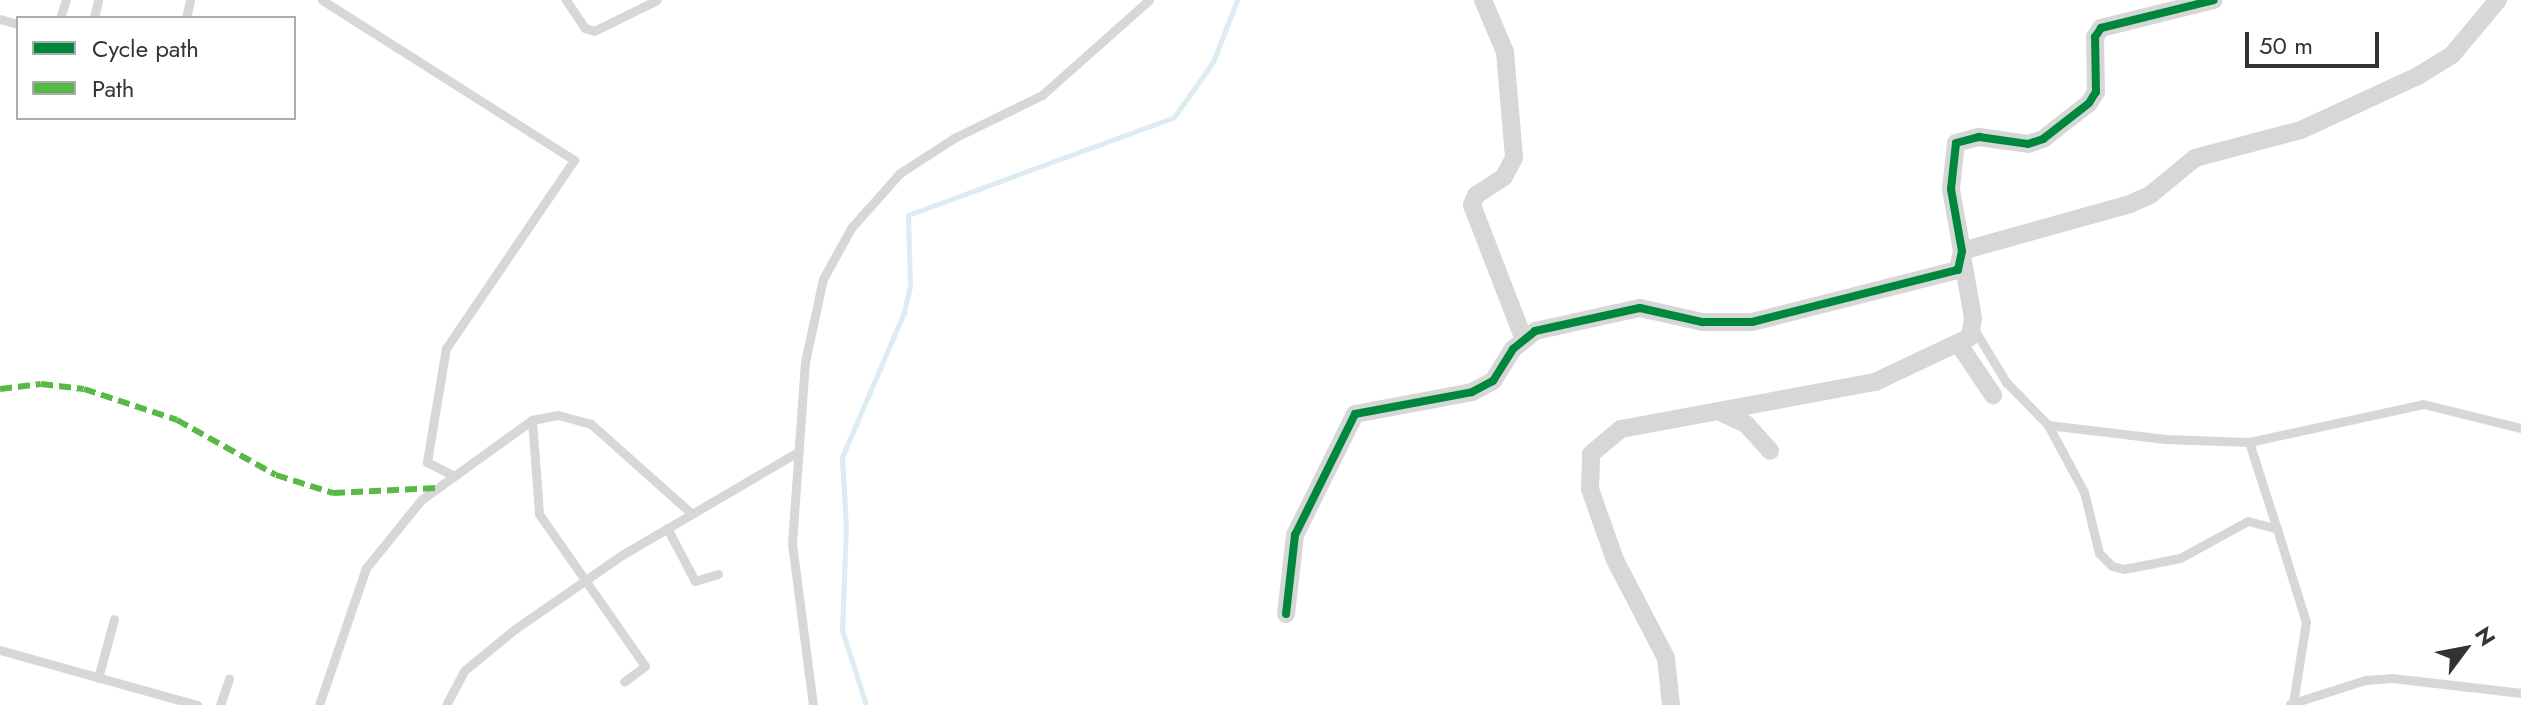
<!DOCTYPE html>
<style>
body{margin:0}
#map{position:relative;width:2521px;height:705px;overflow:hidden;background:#fff;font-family:Jost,sans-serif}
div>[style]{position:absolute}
.stream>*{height:5px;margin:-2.5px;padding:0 2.5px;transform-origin:2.5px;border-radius:2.5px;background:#ddebf3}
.service>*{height:9px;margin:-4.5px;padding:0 4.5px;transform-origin:4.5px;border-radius:4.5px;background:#d7d7d7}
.minor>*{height:18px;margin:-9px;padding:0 9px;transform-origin:9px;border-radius:9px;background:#d7d7d7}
.quiet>*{height:6px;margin-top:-3px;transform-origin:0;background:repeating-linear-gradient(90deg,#58b947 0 12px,transparent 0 18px)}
.cycleway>*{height:8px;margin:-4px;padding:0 4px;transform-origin:4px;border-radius:4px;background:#00873e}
span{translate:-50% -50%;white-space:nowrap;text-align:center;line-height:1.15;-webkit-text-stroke:8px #fff;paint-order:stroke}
.legend{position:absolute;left:16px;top:16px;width:280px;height:104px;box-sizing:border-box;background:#fff;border:2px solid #adadad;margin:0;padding:10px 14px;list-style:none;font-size:24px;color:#333}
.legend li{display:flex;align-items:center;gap:16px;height:40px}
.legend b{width:40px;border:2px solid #adadad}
.north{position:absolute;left:2425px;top:609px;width:80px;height:80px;-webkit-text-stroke:6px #fff;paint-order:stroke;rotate:58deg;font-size:22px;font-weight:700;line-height:32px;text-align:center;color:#333}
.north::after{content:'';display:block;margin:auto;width:28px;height:36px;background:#333;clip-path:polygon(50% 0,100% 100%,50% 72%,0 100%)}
.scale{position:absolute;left:2245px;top:32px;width:134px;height:36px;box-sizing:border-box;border:4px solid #333;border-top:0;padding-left:10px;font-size:24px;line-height:28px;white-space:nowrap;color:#333;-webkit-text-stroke:6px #fff;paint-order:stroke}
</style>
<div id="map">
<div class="stream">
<i style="left:866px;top:705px;width:79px;rotate:-107.7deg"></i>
<i style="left:842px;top:630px;width:103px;rotate:-87.8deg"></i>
<i style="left:846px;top:527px;width:70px;rotate:-93.3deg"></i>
<i style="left:842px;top:457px;width:158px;rotate:-66.8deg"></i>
<i style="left:904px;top:312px;width:26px;rotate:-77deg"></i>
<i style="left:910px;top:287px;width:72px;rotate:-91.6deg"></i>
<i style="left:908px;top:215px;width:283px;rotate:-20.2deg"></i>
<i style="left:1174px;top:117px;width:67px;rotate:-54.7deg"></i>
<i style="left:1213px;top:62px;width:66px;rotate:-68.8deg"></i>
</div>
<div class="service">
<i style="left:322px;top:0;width:299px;rotate:32.4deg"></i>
<i style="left:574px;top:160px;width:227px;rotate:124.2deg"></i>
<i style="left:446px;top:348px;width:116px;rotate:99.5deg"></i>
<i style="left:427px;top:462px;width:29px;rotate:27deg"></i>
<i style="left:566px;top:0;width:34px;rotate:56deg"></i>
<i style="left:585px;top:28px;width:9px;rotate:18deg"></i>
<i style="left:594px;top:31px;width:70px;rotate:-26.2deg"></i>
<i style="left:60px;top:18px;width:19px;rotate:-72deg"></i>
<i style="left:94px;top:18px;width:18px;rotate:-77deg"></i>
<i style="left:186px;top:18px;width:18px;rotate:-77deg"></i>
<i style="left:0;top:19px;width:19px;rotate:16deg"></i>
<i style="left:1974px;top:329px;width:62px;rotate:58.9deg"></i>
<i style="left:2006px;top:382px;width:60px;rotate:45.7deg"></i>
<i style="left:2048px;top:425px;width:76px;rotate:61.8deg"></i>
<i style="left:2084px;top:492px;width:63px;rotate:76.2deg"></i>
<i style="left:2099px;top:553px;width:18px;rotate:45deg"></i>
<i style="left:2112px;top:566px;width:12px;rotate:14deg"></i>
<i style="left:2124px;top:569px;width:57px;rotate:-11.1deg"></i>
<i style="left:2180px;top:558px;width:77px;rotate:-28.6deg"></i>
<i style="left:2248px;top:521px;width:30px;rotate:15deg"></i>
<i style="left:2277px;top:529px;width:97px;rotate:72.7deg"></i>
<i style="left:2306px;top:622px;width:82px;rotate:99.1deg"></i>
<i style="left:532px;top:420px;width:94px;rotate:85.7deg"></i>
<i style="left:539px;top:514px;width:185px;rotate:55.1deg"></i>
<i style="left:645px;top:666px;width:26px;rotate:143deg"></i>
<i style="left:2048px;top:425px;width:118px;rotate:6.8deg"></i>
<i style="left:2165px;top:439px;width:84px;rotate:2deg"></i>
<i style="left:2249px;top:442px;width:178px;rotate:-12.3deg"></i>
<i style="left:2423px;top:404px;width:101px;rotate:13.8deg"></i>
<i style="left:2249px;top:442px;width:91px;rotate:72.2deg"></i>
<i style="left:667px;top:528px;width:60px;rotate:62.2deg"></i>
<i style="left:695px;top:581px;width:24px;rotate:-17deg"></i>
<i style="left:0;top:650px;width:205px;rotate:15.6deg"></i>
<i style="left:98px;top:678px;width:61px;rotate:-74.8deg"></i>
<i style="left:2290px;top:704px;width:79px;rotate:-17.7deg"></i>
<i style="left:2365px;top:680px;width:27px;rotate:-4deg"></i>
<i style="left:2392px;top:678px;width:130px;rotate:6.6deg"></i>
<i style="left:220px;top:705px;width:28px;rotate:-71deg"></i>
<i style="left:319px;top:705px;width:145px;rotate:-71.1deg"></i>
<i style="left:366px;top:568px;width:87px;rotate:-51deg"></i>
<i style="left:421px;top:500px;width:137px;rotate:-35.8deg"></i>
<i style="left:532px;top:420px;width:26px;rotate:-11deg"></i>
<i style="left:558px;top:415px;width:34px;rotate:15deg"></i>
<i style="left:591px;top:424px;width:134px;rotate:41.7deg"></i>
<i style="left:446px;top:705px;width:40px;rotate:-62deg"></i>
<i style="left:465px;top:670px;width:65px;rotate:-39.4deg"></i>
<i style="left:515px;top:629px;width:130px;rotate:-34.7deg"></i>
<i style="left:622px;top:555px;width:205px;rotate:-30.4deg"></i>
<i style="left:813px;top:705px;width:163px;rotate:-97.4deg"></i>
<i style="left:792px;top:543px;width:181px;rotate:-85.9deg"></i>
<i style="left:805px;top:362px;width:85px;rotate:-77.8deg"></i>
<i style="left:823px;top:279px;width:58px;rotate:-61.2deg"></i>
<i style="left:851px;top:228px;width:74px;rotate:-48.3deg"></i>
<i style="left:900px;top:173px;width:64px;rotate:-32.9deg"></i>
<i style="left:954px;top:138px;width:98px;rotate:-26deg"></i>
<i style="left:1042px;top:95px;width:143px;rotate:-41.6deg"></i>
</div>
<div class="minor">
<i style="left:1483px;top:0;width:56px;rotate:67.1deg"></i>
<i style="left:1505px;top:52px;width:106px;rotate:85.1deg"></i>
<i style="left:1514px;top:158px;width:21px;rotate:118deg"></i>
<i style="left:1504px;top:177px;width:33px;rotate:147deg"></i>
<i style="left:1476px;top:195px;width:11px;rotate:112deg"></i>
<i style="left:1472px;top:205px;width:142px;rotate:68.9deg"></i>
<i style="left:1962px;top:251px;width:174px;rotate:-15.6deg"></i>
<i style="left:2130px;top:204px;width:22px;rotate:-24deg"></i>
<i style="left:2150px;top:195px;width:58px;rotate:-39.4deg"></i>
<i style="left:2195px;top:158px;width:110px;rotate:-14.8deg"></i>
<i style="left:2301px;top:130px;width:129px;rotate:-24.8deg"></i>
<i style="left:2418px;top:76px;width:40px;rotate:-32deg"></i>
<i style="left:2452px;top:55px;width:72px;rotate:-50.1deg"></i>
<i style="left:1958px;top:343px;width:63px;rotate:56.1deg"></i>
<i style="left:1718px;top:411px;width:31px;rotate:25deg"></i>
<i style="left:1746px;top:424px;width:36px;rotate:48deg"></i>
<i style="left:1286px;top:614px;width:80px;rotate:-83.5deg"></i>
<i style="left:1295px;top:535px;width:135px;rotate:-63.6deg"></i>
<i style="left:1355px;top:414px;width:119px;rotate:-10.6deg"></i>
<i style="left:1472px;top:392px;width:24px;rotate:-28deg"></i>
<i style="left:1493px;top:381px;width:38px;rotate:-58deg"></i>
<i style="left:1513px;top:349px;width:28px;rotate:-39deg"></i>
<i style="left:1535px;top:331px;width:107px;rotate:-12.4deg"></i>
<i style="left:1640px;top:308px;width:64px;rotate:12.7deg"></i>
<i style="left:1702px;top:322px;width:50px"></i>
<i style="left:1752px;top:322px;width:212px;rotate:-14.2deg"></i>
<i style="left:1958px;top:270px;width:19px;rotate:-78deg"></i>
<i style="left:1962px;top:251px;width:63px;rotate:-100.1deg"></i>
<i style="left:1951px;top:189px;width:46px;rotate:-83.8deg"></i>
<i style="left:1956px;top:143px;width:24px;rotate:-15deg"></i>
<i style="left:1979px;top:137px;width:49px;rotate:8.1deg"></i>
<i style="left:2028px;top:144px;width:16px;rotate:-18deg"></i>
<i style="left:2043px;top:139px;width:58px;rotate:-38deg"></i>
<i style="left:2089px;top:103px;width:13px;rotate:-58deg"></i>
<i style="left:2096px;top:92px;width:55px;rotate:-91deg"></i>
<i style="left:2095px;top:37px;width:11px;rotate:-56deg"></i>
<i style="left:2101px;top:28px;width:116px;rotate:-13.9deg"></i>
<i style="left:1671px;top:705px;width:47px;rotate:-96.1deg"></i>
<i style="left:1666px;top:658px;width:110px;rotate:-117.5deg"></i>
<i style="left:1615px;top:560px;width:75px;rotate:-109.4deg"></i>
<i style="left:1590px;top:489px;width:35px;rotate:-88deg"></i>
<i style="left:1591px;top:454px;width:39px;rotate:-40deg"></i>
<i style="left:1621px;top:429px;width:258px;rotate:-10.5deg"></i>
<i style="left:1875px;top:382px;width:105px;rotate:-25.3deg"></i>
<i style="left:1970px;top:337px;width:19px;rotate:-81deg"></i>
<i style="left:1973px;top:318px;width:58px;rotate:-100deg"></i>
</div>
<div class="quiet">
<i style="left:0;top:389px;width:41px;rotate:-7deg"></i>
<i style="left:41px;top:384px;width:43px;rotate:6.6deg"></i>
<i style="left:84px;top:389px;width:98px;rotate:18.4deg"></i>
<i style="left:177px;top:420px;width:113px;rotate:29.1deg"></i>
<i style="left:276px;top:475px;width:60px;rotate:17.5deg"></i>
<i style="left:333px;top:493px;width:104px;rotate:-2.8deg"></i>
</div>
<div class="cycleway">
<i style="left:1286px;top:614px;width:80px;rotate:-83.5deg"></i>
<i style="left:1295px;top:535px;width:135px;rotate:-63.6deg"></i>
<i style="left:1355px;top:414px;width:119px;rotate:-10.6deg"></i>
<i style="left:1472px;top:392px;width:24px;rotate:-28deg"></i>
<i style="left:1493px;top:381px;width:38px;rotate:-58deg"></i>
<i style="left:1513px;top:349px;width:28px;rotate:-39deg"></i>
<i style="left:1535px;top:331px;width:107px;rotate:-12.4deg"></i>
<i style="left:1640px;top:308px;width:64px;rotate:12.7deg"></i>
<i style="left:1702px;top:322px;width:50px"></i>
<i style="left:1752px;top:322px;width:212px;rotate:-14.2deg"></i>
<i style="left:1958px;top:270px;width:19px;rotate:-78deg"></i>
<i style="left:1962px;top:251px;width:63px;rotate:-100.1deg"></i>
<i style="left:1951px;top:189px;width:46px;rotate:-83.8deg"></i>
<i style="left:1956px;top:143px;width:24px;rotate:-15deg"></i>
<i style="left:1979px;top:137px;width:49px;rotate:8.1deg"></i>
<i style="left:2028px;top:144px;width:16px;rotate:-18deg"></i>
<i style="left:2043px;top:139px;width:58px;rotate:-38deg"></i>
<i style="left:2089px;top:103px;width:13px;rotate:-58deg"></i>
<i style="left:2096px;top:92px;width:55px;rotate:-91deg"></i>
<i style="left:2095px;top:37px;width:11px;rotate:-56deg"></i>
<i style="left:2101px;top:28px;width:116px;rotate:-13.9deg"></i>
</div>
<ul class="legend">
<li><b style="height:10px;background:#00873e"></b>Cycle path</li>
<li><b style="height:10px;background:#58b947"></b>Path</li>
</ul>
<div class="north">N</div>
<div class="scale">50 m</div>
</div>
